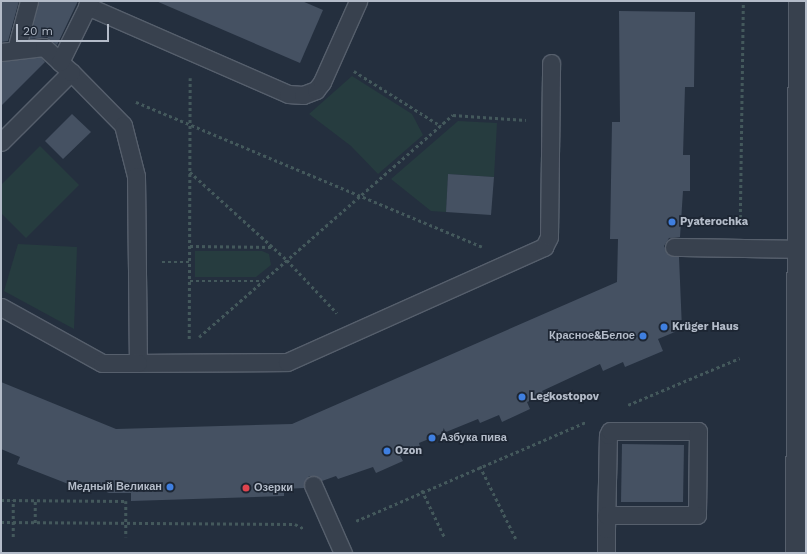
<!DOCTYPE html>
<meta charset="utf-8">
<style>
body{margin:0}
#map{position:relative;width:807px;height:554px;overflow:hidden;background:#242f3e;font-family:"Work Sans",sans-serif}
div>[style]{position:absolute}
.green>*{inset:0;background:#263c3f}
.building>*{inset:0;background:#455162}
.path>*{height:2.5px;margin-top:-1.25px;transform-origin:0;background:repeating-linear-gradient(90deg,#44595c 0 3px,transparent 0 6px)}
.roads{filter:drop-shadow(1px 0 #565f6c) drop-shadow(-1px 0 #565f6c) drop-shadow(0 1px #565f6c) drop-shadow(0 -1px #565f6c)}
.lane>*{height:17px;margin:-8.5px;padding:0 8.5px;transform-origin:8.5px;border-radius:8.5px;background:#38414e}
.street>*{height:22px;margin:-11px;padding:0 11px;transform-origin:11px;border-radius:11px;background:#38414e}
.dots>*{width:11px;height:11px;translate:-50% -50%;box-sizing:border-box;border:2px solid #1d2633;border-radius:50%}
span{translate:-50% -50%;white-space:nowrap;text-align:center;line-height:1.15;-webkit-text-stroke:3.5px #1d2633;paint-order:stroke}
.poi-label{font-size:11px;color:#b4bcc9;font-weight:700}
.left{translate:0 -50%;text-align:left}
.right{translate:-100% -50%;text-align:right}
.frame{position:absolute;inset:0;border:2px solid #b4bcc9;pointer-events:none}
.scale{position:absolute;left:16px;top:24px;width:93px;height:18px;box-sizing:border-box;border:2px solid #b4bcc9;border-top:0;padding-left:5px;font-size:12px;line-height:14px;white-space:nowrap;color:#b4bcc9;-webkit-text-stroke:3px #1d2633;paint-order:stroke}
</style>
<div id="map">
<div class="green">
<i style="clip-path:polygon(352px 76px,412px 114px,423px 135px,378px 174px,351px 146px,309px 114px)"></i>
<i style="clip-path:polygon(458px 121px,497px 123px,494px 177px,448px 174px,446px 212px,431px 211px,391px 179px)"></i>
<i style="clip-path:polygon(40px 146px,79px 185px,26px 238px,1px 213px,1px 185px)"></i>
<i style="clip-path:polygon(18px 244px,77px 247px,74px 329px,4px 291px)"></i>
<i style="clip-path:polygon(195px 251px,262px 251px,269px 254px,271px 265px,256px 277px,195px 277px)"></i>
</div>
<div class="building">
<i style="clip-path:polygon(1px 1px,19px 1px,8px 41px,1px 42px)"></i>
<i style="clip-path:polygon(39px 1px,78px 1px,57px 45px,47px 37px,29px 39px)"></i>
<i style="clip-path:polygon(156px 1px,302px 1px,323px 10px,300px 63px)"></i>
<i style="clip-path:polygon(619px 11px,695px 12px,694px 87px,685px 87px,683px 155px,690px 155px,690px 191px,683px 191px,680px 237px,669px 238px,664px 246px,669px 255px,679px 257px,682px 329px,658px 339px,663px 351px,625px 367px,623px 362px,603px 371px,600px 364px,542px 391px,544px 395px,527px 402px,530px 409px,502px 422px,499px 415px,480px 423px,478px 419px,419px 443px,420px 447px,400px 456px,403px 461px,376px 473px,373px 467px,338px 479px,336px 476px,322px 481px,309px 476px,304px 488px,284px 489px,284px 496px,131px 501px,131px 493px,109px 493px,79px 481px,76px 487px,17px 464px,20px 457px,1px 449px,1px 382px,116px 429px,292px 424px,617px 282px,618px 239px,610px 239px,612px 122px,620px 122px)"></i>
<i style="clip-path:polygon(41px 57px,45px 62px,1px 106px,1px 62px)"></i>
<i style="clip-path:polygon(72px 114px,91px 132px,63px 159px,45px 141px)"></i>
<i style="clip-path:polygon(448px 174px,494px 177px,491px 215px,446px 212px)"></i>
<i style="clip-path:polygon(622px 444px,684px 445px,683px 502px,621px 502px)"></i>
</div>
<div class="path">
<i style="left:354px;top:71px;width:103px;rotate:32.3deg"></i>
<i style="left:136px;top:102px;width:375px;rotate:22.7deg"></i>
<i style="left:190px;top:172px;width:131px;rotate:42.2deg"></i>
<i style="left:287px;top:260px;width:73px;rotate:46.7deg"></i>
<i style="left:740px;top:224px;width:223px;rotate:-89.2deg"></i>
<i style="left:190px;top:246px;width:81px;rotate:0.7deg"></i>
<i style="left:162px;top:262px;width:28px"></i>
<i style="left:190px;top:281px;width:72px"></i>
<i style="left:199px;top:337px;width:337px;rotate:-41.2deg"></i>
<i style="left:453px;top:115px;width:73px;rotate:3.9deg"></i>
<i style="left:189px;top:339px;width:261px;rotate:-89.8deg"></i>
<i style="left:628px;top:405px;width:121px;rotate:-22.8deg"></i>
<i style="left:480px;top:466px;width:81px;rotate:63.7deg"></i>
<i style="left:422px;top:490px;width:53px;rotate:64.4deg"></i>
<i style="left:1px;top:500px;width:125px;rotate:0.5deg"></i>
<i style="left:126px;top:501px;width:36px;rotate:90deg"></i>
<i style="left:356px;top:521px;width:250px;rotate:-23.3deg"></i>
<i style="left:1px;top:522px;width:294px;rotate:0.4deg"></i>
<i style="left:295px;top:524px;width:11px;rotate:27deg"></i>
<i style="left:35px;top:523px;width:23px;rotate:-90deg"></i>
<i style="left:13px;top:537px;width:37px;rotate:-90deg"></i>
</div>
<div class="roads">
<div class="lane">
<i style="left:87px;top:6px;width:219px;rotate:23.6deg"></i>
<i style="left:288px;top:94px;width:15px;rotate:4deg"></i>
<i style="left:303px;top:95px;width:14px;rotate:-21deg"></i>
<i style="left:316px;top:90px;width:10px;rotate:-53deg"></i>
<i style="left:322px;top:82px;width:89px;rotate:-66deg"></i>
<i style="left:16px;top:50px;width:51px;rotate:-75.1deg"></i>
<i style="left:1px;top:52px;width:43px;rotate:-6.6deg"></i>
<i style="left:44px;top:47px;width:22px;rotate:43deg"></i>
<i style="left:71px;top:72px;width:74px;rotate:45.5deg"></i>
<i style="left:123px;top:125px;width:53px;rotate:75.7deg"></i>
<i style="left:136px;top:176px;width:187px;rotate:89.4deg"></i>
<i style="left:138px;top:363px;width:149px;rotate:-0.4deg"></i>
<i style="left:287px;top:362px;width:282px;rotate:-24.1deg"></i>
<i style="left:544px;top:247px;width:11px;rotate:-63deg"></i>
<i style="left:549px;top:237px;width:174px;rotate:-89.3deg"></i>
<i style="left:1px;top:142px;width:99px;rotate:-45deg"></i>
<i style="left:71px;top:72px;width:15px;rotate:-138deg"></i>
<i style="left:60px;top:62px;width:68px;rotate:-63.8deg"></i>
<i style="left:674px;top:247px;width:125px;rotate:0.9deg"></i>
<i style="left:1px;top:307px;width:115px;rotate:29deg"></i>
<i style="left:102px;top:363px;width:36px"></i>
<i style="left:313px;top:485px;width:74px;rotate:66.2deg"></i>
<i style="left:606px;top:553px;width:24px;rotate:-90deg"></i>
<i style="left:606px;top:529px;width:94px;rotate:-88.8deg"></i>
<i style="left:608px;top:435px;width:4px;rotate:-63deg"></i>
<i style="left:610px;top:431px;width:88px"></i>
<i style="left:698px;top:431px;width:84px;rotate:90.7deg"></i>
<i style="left:697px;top:515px;width:91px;rotate:180deg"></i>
</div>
<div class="street">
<i style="left:797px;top:553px;width:552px;rotate:-89.69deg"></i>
</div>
</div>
<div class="dots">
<i style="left:672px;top:222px;background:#3f7fe0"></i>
<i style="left:664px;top:327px;background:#3f7fe0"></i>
<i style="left:643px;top:336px;background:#3f7fe0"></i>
<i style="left:522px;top:397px;background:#3f7fe0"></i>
<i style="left:432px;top:438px;background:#3f7fe0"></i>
<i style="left:387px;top:451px;background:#3f7fe0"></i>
<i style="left:170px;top:487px;background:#3f7fe0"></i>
<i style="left:246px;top:488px;background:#e0444e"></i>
</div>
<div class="poi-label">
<span class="left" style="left:680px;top:222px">Pyaterochka</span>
<span class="left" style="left:672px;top:327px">Krüger Haus</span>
<span class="right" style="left:635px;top:336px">Красное&amp;Белое</span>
<span class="left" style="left:530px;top:397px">Legkostopov</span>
<span class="left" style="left:440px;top:438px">Азбука пива</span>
<span class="left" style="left:395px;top:451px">Ozon</span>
<span class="right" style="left:162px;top:487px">Медный Великан</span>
<span class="left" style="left:254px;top:488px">Озерки</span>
</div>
<div class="frame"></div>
<div class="scale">20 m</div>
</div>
